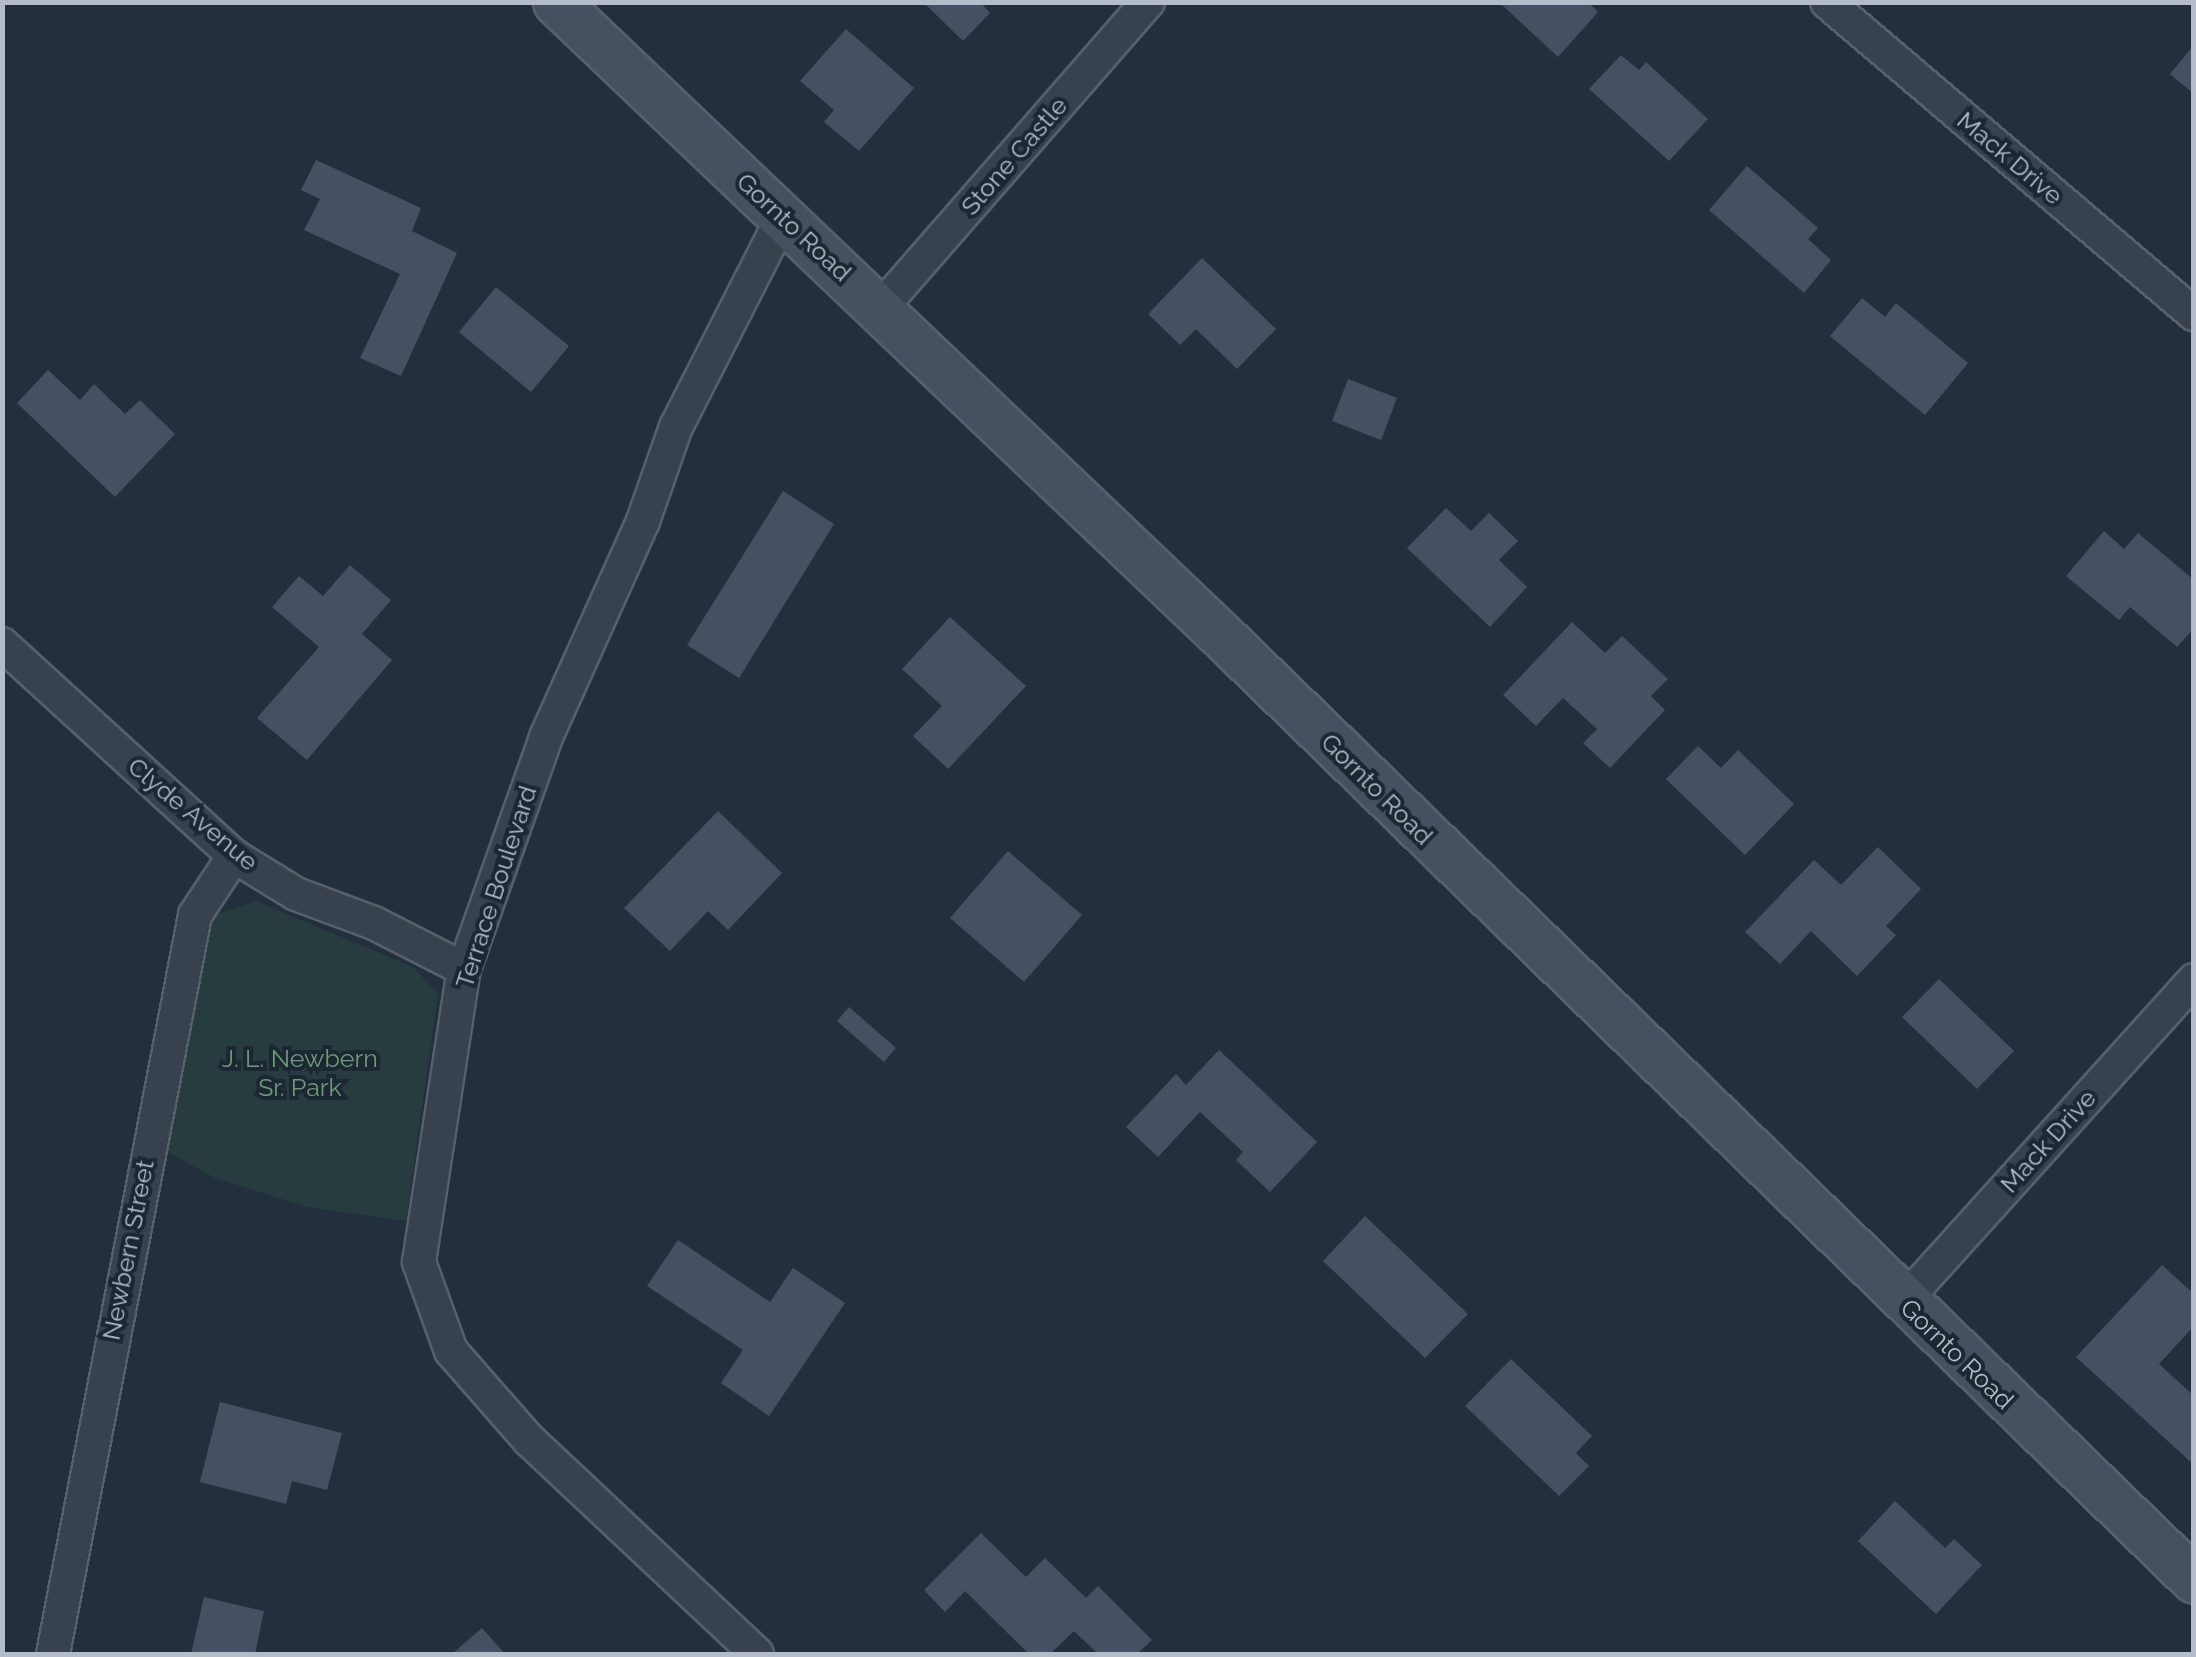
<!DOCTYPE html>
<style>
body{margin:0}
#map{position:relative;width:2196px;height:1657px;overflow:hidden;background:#242f3e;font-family:Raleway,sans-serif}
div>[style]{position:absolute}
.green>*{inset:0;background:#263c3f}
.building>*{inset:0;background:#455162}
.roads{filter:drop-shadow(2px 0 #565f6c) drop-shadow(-2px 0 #565f6c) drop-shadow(0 2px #565f6c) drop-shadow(0 -2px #565f6c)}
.street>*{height:32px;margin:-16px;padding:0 16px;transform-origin:16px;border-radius:16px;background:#38414e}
.secondary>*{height:45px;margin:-22.5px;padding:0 22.5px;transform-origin:22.5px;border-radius:22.5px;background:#465061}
span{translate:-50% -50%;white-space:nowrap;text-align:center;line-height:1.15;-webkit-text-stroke:8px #1d2633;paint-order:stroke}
.street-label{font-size:25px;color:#b4bcc9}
.park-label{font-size:25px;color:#6b9a76}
.frame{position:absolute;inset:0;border:5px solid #b4bcc9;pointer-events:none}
</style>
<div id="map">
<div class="green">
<i style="clip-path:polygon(256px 901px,413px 967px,438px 994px,406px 1221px,307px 1207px,215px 1178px,157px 1146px,204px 919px)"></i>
</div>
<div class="building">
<i style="clip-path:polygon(923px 2px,980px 2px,990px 13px,963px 41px)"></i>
<i style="clip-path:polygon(1499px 2px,1588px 2px,1598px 12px,1558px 57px)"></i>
<i style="clip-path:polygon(846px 29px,914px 88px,859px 151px,824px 122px,834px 110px,800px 81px)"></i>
<i style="clip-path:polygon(2194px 45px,2194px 94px,2170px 74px)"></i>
<i style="clip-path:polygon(1621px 55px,1639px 70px,1646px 62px,1708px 119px,1669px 161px,1589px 89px)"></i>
<i style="clip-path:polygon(316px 160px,421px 208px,412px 231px,457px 253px,401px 376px,360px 358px,400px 274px,304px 230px,320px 199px,301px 190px)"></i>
<i style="clip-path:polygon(1747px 166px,1818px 228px,1808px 239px,1831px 260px,1804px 293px,1709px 210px)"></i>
<i style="clip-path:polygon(1202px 258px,1276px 329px,1237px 369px,1196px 329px,1180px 345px,1148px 314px)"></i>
<i style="clip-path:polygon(496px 287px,569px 346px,531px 392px,459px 332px)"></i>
<i style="clip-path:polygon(1862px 298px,1885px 317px,1896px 303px,1968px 363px,1925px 415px,1830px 336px)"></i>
<i style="clip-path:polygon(48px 370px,80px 400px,94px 384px,125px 414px,140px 400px,175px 434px,115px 497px,17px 403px)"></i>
<i style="clip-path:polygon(1348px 379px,1397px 398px,1381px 440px,1332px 421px)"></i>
<i style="clip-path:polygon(783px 491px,834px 524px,739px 678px,687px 645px)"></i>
<i style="clip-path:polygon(1446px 508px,1471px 531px,1489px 513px,1518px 541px,1499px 560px,1527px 587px,1490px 627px,1407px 548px)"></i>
<i style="clip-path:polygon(2104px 531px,2124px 549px,2138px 533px,2194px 580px,2194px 628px,2177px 647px,2130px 607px,2119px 620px,2066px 576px)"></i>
<i style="clip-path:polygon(350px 565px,391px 600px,362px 634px,392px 660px,307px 760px,257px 718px,319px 647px,272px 607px,299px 576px,323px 596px)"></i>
<i style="clip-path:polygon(950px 617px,1026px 686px,948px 769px,913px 736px,942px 706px,902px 669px)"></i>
<i style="clip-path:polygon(1572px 622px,1605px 653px,1622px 636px,1668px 679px,1651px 696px,1665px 710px,1610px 768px,1583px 743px,1597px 729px,1563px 698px,1536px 726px,1503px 695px)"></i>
<i style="clip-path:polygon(1698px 746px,1721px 768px,1738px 750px,1794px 804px,1745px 855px,1666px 779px)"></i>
<i style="clip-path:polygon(718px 811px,782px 873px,728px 930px,708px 911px,670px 951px,624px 908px)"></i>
<i style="clip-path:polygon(1878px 847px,1921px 889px,1886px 926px,1896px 935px,1857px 976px,1811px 931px,1780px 964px,1745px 932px,1814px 860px,1841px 885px)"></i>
<i style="clip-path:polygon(1008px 851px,1082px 915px,1024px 982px,950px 918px)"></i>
<i style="clip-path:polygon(1939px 979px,2014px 1051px,1977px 1089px,1902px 1017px)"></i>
<i style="clip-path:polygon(849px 1007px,896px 1048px,884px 1062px,837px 1021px)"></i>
<i style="clip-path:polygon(1219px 1050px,1317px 1142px,1270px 1192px,1236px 1160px,1243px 1152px,1200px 1112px,1158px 1157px,1126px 1127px,1176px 1074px,1186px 1085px)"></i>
<i style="clip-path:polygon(1365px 1216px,1468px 1314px,1425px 1358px,1323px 1261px)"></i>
<i style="clip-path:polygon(678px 1240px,770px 1302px,793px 1268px,845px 1303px,769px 1416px,721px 1383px,743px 1350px,647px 1286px)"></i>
<i style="clip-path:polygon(2162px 1265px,2194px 1294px,2194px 1326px,2159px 1364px,2194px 1396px,2194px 1465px,2076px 1357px)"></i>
<i style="clip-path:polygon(1511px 1359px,1592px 1436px,1576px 1453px,1589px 1466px,1559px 1496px,1465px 1406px)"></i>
<i style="clip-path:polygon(220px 1402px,342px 1433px,327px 1490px,292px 1481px,286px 1504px,200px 1482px)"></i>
<i style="clip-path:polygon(1895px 1501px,1945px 1548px,1954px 1539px,1982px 1565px,1936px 1614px,1858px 1541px)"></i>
<i style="clip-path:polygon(981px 1533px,1026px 1577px,1045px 1558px,1086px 1598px,1098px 1586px,1152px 1640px,1137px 1654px,1098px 1654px,1074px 1631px,1050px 1654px,1029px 1654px,965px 1591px,945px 1612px,924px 1590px)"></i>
<i style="clip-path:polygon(204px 1597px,264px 1611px,255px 1654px,191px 1654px)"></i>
<i style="clip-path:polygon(482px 1628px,505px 1654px,452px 1654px)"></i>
</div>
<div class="roads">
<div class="street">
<i style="left:1827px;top:2px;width:482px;rotate:40.4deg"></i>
<i style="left:880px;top:309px;width:408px;rotate:-48.9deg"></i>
<i style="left:2px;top:644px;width:314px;rotate:42.4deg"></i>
<i style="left:234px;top:856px;width:73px;rotate:31.5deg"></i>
<i style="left:296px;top:894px;width:83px;rotate:20.4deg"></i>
<i style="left:374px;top:923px;width:101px;rotate:27.1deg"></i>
<i style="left:1903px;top:1302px;width:434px;rotate:-47.9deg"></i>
<i style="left:53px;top:1654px;width:753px;rotate:-79.12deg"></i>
<i style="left:195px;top:915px;width:71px;rotate:-56.5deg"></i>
<i style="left:757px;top:1654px;width:313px;rotate:-136.8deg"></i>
<i style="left:529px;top:1440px;width:118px;rotate:-131.2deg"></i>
<i style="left:451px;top:1351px;width:95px;rotate:-109.8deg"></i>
<i style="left:419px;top:1262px;width:296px;rotate:-81.3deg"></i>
<i style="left:464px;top:969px;width:246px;rotate:-70.5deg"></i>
<i style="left:546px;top:737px;width:237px;rotate:-65.8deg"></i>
<i style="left:643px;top:521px;width:100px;rotate:-70.7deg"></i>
<i style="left:676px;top:427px;width:236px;rotate:-63deg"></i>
</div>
<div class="secondary">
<i style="left:556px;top:2px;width:918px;rotate:43.59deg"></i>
<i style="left:1221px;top:635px;width:1356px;rotate:44.16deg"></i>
</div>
</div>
<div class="street-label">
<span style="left:1014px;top:156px;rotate:-49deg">Stone Castle</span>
<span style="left:2010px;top:158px;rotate:40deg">Mack Drive</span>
<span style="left:794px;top:227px;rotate:43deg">Gornto Road</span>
<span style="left:1377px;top:789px;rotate:45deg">Gornto Road</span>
<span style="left:193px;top:814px;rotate:40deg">Clyde Avenue</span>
<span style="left:496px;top:887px;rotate:-72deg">Terrace Boulevard</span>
<span style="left:2048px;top:1141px;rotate:-48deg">Mack Drive</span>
<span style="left:128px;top:1250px;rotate:-79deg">Newbern Street</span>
<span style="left:1957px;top:1354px;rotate:44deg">Gornto Road</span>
</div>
<div class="park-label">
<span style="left:300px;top:1073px">J. L. Newbern<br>Sr. Park</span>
</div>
<div class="frame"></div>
</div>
